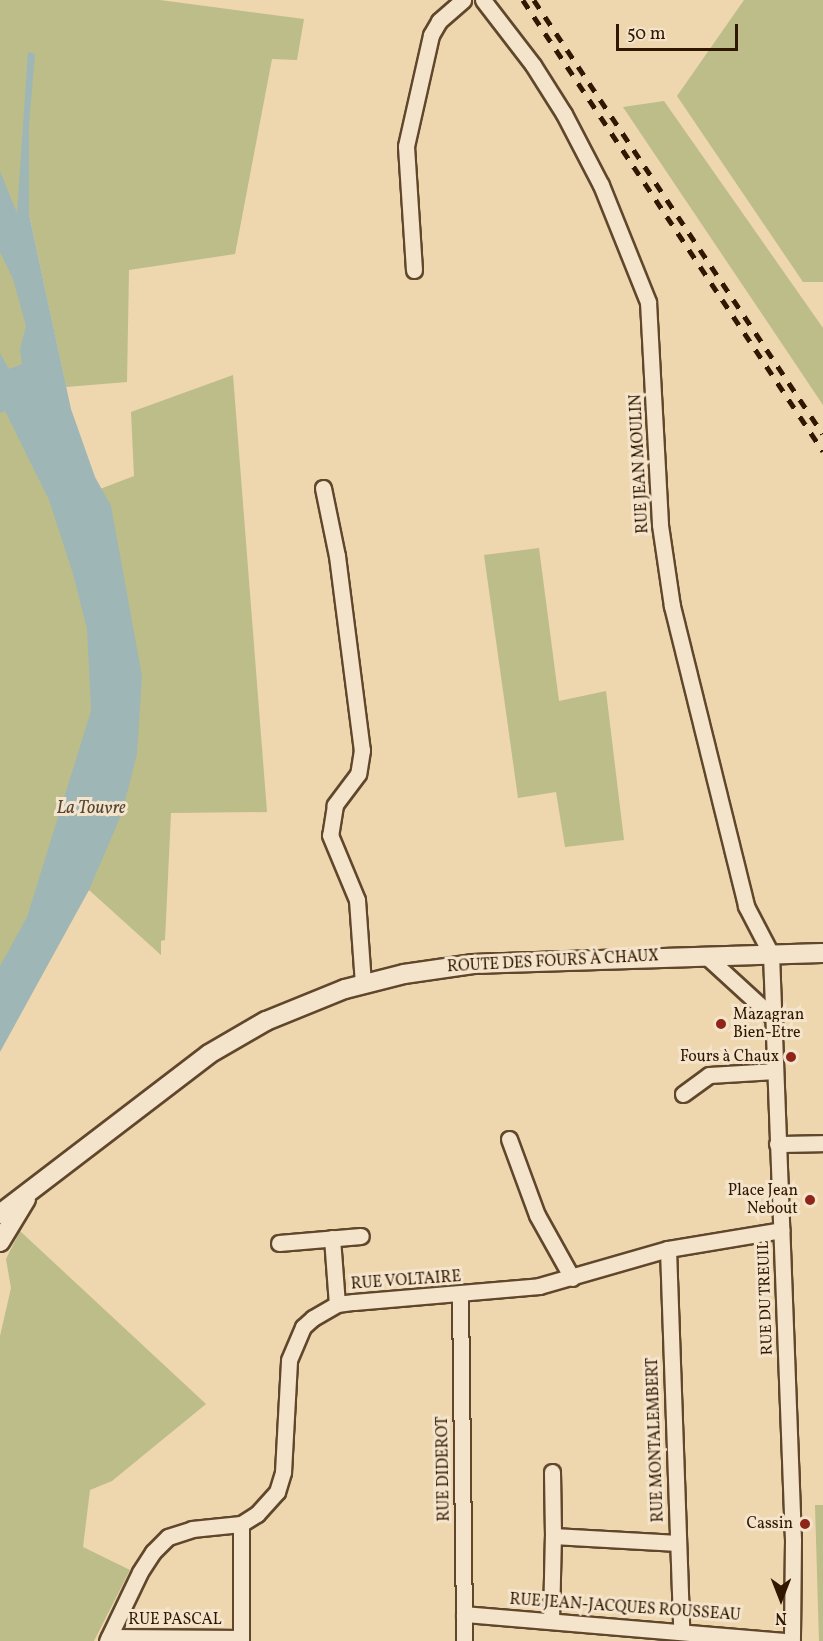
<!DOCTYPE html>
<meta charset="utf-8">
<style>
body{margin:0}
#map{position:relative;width:823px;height:1641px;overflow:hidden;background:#eed6af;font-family:Vollkorn,serif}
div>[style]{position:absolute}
.green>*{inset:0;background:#bcbd88}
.water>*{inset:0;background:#9fb6b7}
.roads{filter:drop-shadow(2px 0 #60472c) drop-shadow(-2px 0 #60472c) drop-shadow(0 2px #60472c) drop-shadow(0 -2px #60472c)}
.minor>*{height:15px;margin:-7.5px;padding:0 7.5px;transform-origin:7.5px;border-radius:7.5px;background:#f4e4cb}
.tertiary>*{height:18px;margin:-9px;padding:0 9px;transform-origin:9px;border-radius:9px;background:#f4e4cb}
.rail>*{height:4.5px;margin-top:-2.25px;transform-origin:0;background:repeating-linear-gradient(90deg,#311700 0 10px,transparent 0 20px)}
.dots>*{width:16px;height:16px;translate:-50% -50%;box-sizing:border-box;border:3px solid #f4e4cb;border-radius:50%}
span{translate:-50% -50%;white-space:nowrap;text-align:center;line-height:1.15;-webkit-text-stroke:6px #f4e4cb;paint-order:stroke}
.street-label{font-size:16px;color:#311700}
.poi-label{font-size:16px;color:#311700}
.left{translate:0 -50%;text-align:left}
.right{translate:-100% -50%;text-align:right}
.water-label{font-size:18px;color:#524737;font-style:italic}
.north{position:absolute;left:751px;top:1569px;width:60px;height:60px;-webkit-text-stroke:4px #f4e4cb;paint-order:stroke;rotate:180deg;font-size:16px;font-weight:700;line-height:24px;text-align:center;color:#311700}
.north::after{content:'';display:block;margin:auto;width:21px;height:27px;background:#311700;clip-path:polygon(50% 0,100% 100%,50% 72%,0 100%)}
.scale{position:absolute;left:616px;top:24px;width:122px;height:27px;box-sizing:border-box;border:3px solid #311700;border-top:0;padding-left:8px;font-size:18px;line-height:21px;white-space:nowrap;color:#311700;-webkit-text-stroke:4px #f4e4cb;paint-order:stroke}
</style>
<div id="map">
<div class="green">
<i style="clip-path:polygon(0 0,160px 0,304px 19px,297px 60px,272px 59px,235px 254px,129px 270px,127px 382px,66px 387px,29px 214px,29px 131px,20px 224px,87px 494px,134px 476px,131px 412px,233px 375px,267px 812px,171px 813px,165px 940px,161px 941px,161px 955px,89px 890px,0 1021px)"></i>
<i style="clip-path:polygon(744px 0,823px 0,823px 282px,803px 282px,677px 96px)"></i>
<i style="clip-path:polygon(664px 101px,823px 328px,823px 405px,623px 107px)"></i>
<i style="clip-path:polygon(539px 548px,559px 701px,606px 691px,624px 840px,565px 847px,556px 792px,518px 798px,484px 555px)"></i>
<i style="clip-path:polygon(20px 1231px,206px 1404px,112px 1481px,90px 1490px,83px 1547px,130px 1570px,94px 1641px,0 1641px,0 1336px,11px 1288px,6px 1259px)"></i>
<i style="clip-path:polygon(815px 1505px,823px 1505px,823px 1641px,819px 1641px)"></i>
</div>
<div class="water">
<i style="clip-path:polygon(28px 52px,35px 54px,29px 125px,29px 214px,71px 409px,95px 477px,111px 506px,142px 676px,137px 754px,122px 813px,89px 890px,0 1052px,0 966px,27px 917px,91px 711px,87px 629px,73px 574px,49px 500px,5px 411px,0 413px,0 353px,9px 369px,22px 364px,20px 349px,26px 326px,13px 279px,0 252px,0 171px,17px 213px)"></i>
</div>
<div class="roads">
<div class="minor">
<i style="left:483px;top:0;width:82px;rotate:52.4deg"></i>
<i style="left:533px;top:65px;width:58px;rotate:57.7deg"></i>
<i style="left:564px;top:114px;width:80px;rotate:62.5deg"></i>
<i style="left:601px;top:185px;width:126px;rotate:68.1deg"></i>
<i style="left:648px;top:302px;width:223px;rotate:86.9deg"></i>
<i style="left:660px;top:525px;width:82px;rotate:81.6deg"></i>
<i style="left:672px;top:606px;width:309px;rotate:76.1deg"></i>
<i style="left:746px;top:906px;width:54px;rotate:62.5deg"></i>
<i style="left:771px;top:954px;width:586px;rotate:87.85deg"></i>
<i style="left:793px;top:1540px;width:101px;rotate:90.6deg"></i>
<i style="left:414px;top:270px;width:124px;rotate:-93.7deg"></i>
<i style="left:406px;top:146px;width:114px;rotate:-77.3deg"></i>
<i style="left:431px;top:35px;width:16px;rotate:-60deg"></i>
<i style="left:439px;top:21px;width:32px;rotate:-41deg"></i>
<i style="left:323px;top:488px;width:69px;rotate:78.4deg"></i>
<i style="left:337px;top:556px;width:196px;rotate:82.7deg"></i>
<i style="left:362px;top:750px;width:24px;rotate:99deg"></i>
<i style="left:358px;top:774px;width:39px;rotate:127deg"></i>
<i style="left:335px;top:805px;width:30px;rotate:99deg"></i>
<i style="left:330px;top:835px;width:70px;rotate:67.4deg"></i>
<i style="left:357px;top:900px;width:84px;rotate:85.9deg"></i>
<i style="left:706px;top:956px;width:93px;rotate:42.4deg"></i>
<i style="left:683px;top:1094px;width:32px;rotate:-36deg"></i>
<i style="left:709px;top:1075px;width:66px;rotate:-3.5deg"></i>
<i style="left:509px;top:1139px;width:81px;rotate:69.8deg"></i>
<i style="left:537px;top:1215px;width:72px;rotate:60.9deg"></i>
<i style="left:777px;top:1144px;width:46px;rotate:-1.2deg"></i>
<i style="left:332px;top:1238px;width:66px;rotate:85.7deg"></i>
<i style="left:279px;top:1243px;width:82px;rotate:-4.9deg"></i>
<i style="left:668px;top:1249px;width:381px;rotate:88deg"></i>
<i style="left:460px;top:1296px;width:345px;rotate:89.3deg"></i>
<i style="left:552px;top:1472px;width:64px;rotate:89.1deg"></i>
<i style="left:241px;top:1524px;width:114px;rotate:90deg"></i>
<i style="left:464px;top:1614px;width:320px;rotate:4.8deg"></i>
<i style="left:551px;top:1621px;width:85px;rotate:-88.7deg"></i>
<i style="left:553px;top:1536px;width:125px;rotate:3.2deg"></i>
<i style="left:109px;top:1637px;width:132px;rotate:0.4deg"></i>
<i style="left:241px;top:1638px;width:3px;rotate:90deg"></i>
<i style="left:107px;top:1641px;width:76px;rotate:-64.4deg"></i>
<i style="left:140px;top:1572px;width:24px;rotate:-57deg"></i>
<i style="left:153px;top:1552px;width:21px;rotate:-45deg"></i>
<i style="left:168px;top:1537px;width:25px;rotate:-18deg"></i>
<i style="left:192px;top:1529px;width:49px;rotate:-5.8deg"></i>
<i style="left:241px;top:1524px;width:19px;rotate:-32deg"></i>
<i style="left:257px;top:1514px;width:30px;rotate:-48deg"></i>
<i style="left:277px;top:1492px;width:21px;rotate:-73deg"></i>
<i style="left:283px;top:1472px;width:112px;rotate:-86.9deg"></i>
<i style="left:289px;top:1360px;width:36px;rotate:-67deg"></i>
<i style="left:303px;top:1327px;width:13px;rotate:-42deg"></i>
<i style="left:313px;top:1318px;width:28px;rotate:-30deg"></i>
<i style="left:337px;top:1304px;width:17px;rotate:-7deg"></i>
<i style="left:354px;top:1302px;width:186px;rotate:-4.9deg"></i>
<i style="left:539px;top:1286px;width:134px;rotate:-16deg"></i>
<i style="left:668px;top:1249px;width:115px;rotate:-9.5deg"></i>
</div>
<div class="tertiary">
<i style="left:0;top:1214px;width:263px;rotate:-37.4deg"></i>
<i style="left:209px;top:1054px;width:66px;rotate:-30.1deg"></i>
<i style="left:266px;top:1021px;width:85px;rotate:-22.1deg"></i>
<i style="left:345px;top:989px;width:61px;rotate:-14.3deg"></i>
<i style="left:404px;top:974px;width:70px;rotate:-8.2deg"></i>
<i style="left:473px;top:964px;width:350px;rotate:-1.8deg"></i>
<i style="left:0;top:1242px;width:50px;rotate:-58.8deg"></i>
</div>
</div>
<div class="rail">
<i style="left:523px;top:0;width:542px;rotate:56.37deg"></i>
<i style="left:534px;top:0;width:521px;rotate:56.34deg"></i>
</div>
<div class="dots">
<i style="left:721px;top:1024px;background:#8f2418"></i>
<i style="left:791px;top:1057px;background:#8f2418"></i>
<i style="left:810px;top:1200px;background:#8f2418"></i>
<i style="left:805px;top:1524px;background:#8f2418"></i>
</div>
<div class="street-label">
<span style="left:640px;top:464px;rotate:-93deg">RUE JEAN MOULIN</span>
<span style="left:553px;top:962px;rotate:-3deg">ROUTE DES FOURS À CHAUX</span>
<span style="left:406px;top:1281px;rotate:-4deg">RUE VOLTAIRE</span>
<span style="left:766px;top:1298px;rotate:-92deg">RUE DU TREUIL</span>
<span style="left:656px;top:1440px;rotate:-92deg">RUE MONTALEMBERT</span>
<span style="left:444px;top:1469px;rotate:-91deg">RUE DIDEROT</span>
<span style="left:625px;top:1608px;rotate:4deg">RUE JEAN-JACQUES ROUSSEAU</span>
<span style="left:175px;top:1620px">RUE PASCAL</span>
</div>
<div class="poi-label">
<span class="left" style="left:733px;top:1024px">Mazagran<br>Bien-Etre</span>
<span class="right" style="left:779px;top:1057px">Fours à Chaux</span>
<span class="right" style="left:798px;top:1200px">Place Jean<br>Nebout</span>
<span class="right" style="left:793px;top:1524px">Cassin</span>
</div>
<div class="water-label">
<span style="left:91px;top:809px">La Touvre</span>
</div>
<div class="north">N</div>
<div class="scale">50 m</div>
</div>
